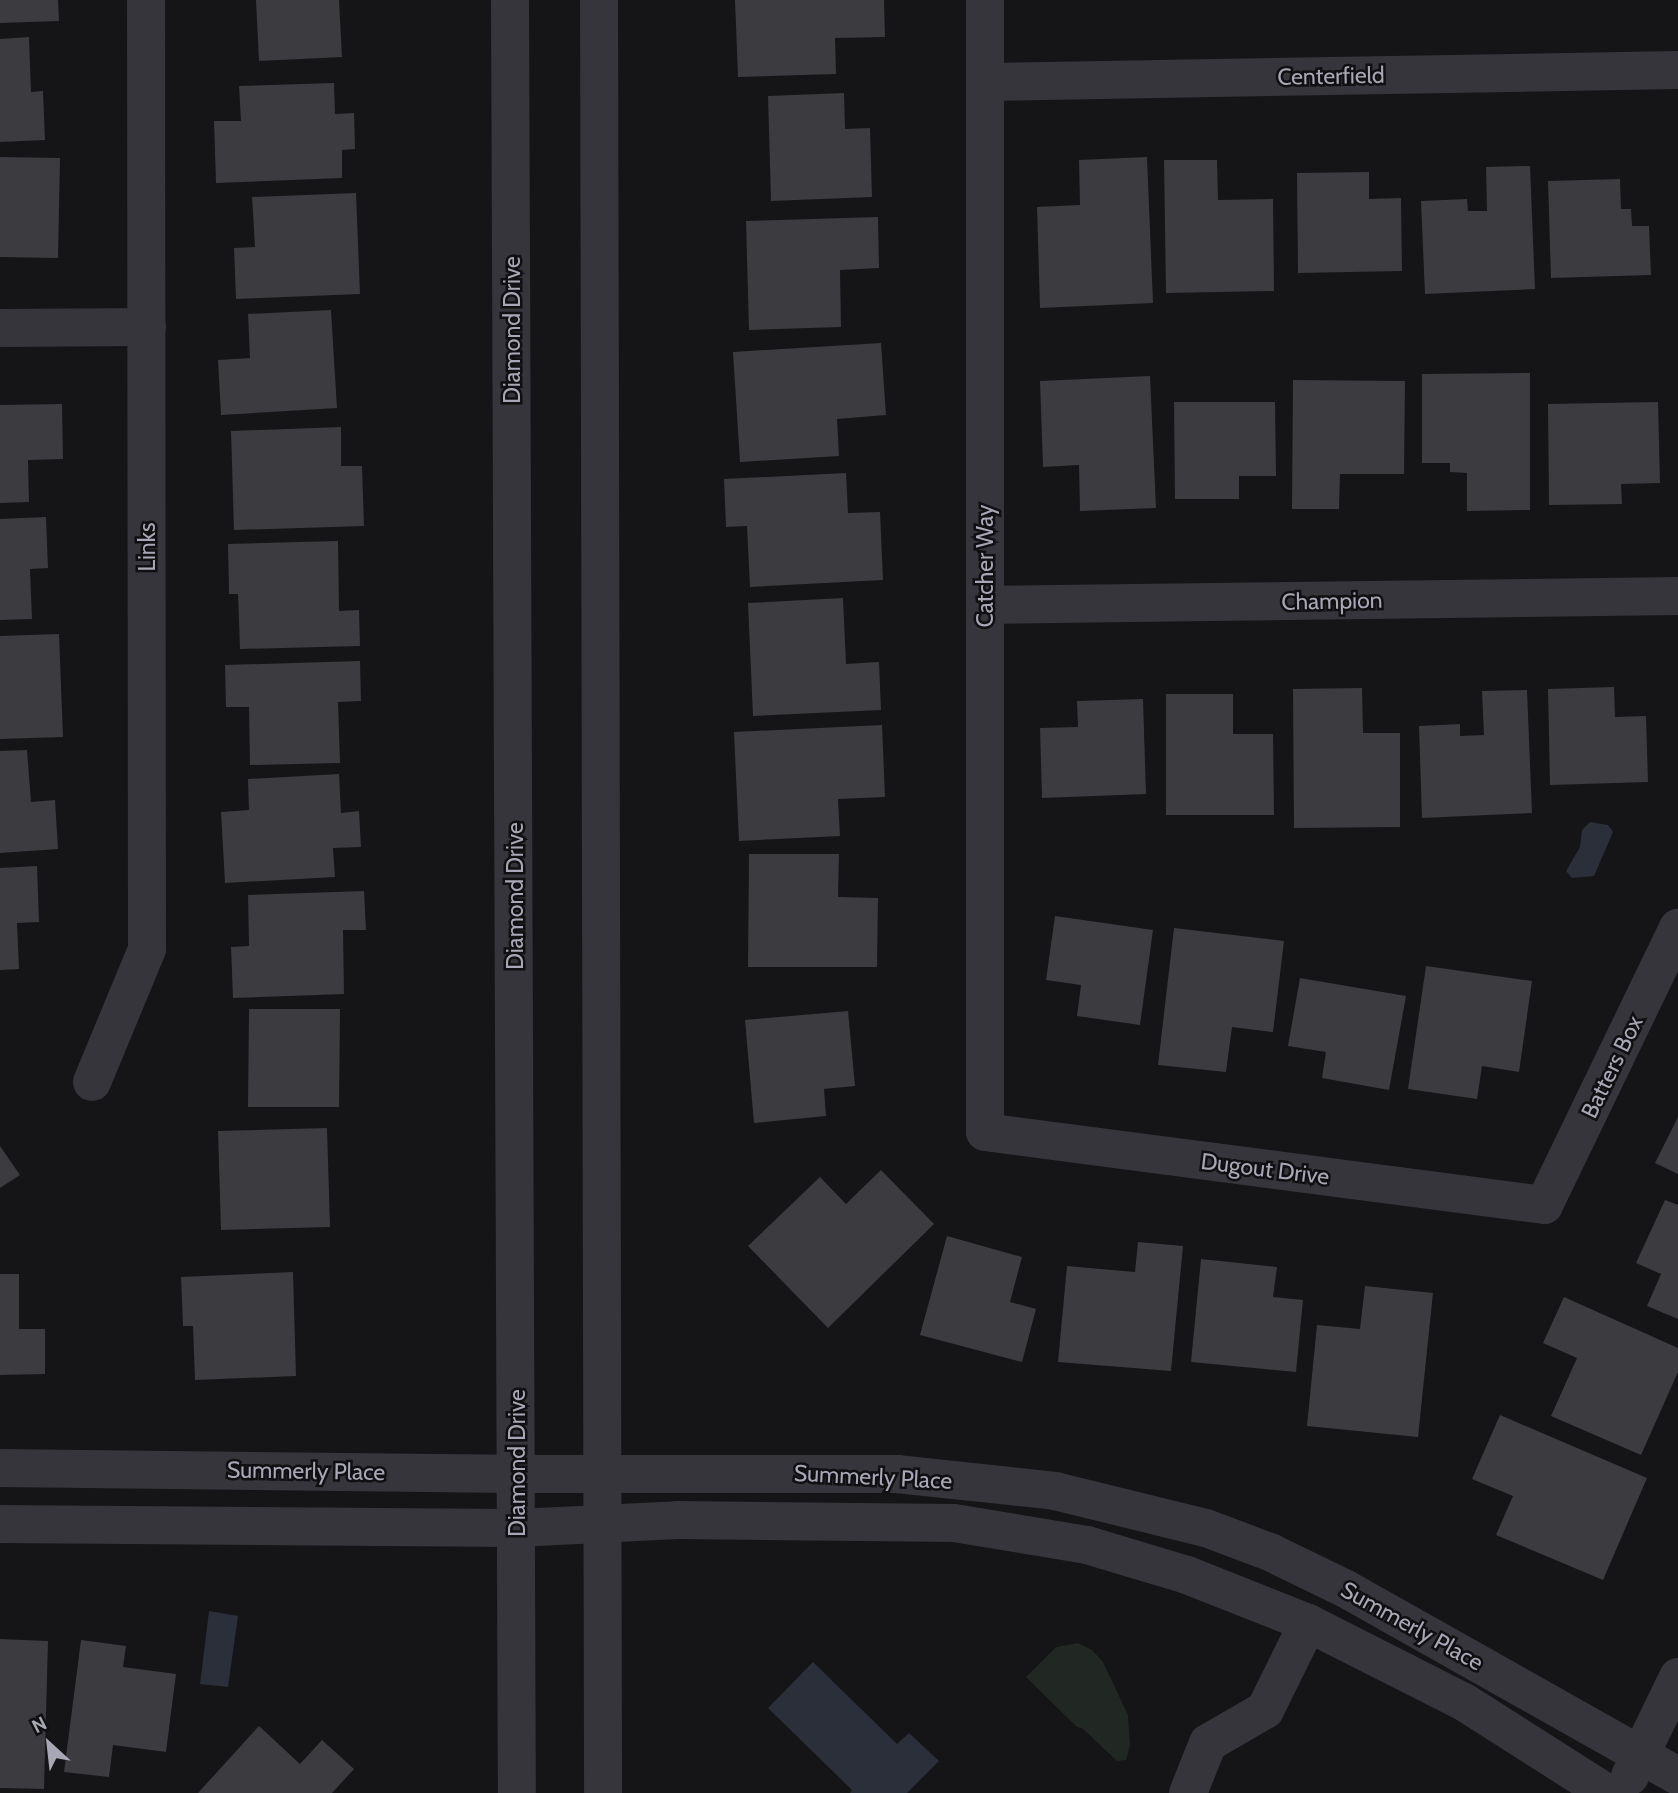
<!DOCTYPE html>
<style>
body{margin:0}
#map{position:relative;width:1678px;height:1793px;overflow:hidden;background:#151416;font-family:Cabin,sans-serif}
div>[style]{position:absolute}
.green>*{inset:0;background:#212823}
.water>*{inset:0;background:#2b2f39}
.building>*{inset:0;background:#3c3b40}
.minor>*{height:38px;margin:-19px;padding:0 19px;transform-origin:19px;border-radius:19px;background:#36353b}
span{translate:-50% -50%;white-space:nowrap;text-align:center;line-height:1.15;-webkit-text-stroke:5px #100f11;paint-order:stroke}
.street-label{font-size:23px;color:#a7a7b5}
.north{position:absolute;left:14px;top:1709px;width:70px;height:70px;-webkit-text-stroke:5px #100f11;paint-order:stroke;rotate:333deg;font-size:19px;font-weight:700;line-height:28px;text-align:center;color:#a7a7b5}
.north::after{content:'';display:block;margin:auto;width:24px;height:32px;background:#a7a7b5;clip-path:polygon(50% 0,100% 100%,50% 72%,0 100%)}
</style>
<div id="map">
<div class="green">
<i style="clip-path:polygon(1078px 1643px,1092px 1650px,1103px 1662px,1128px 1715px,1130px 1745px,1126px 1760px,1117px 1761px,1082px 1728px,1077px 1727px,1026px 1677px,1056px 1647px)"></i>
</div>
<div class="water">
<i style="clip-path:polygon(1590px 822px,1608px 825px,1613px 832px,1594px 876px,1572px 878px,1566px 871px,1580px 847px,1582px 830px)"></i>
<i style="clip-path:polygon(209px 1611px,238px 1616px,228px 1687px,200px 1684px)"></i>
<i style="clip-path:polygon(813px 1662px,897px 1744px,909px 1733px,939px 1761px,907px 1793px,850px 1793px,852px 1790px,768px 1708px)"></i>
</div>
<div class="building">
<i style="clip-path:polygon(0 0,58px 0,59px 21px,0 23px)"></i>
<i style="clip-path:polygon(256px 0,339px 0,342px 57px,259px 61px)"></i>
<i style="clip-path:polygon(735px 0,884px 0,885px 37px,835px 38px,836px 74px,738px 77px)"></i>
<i style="clip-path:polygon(29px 37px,31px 92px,43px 91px,45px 140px,0 142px,0 39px)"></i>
<i style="clip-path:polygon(334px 83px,335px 114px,354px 113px,355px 149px,342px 150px,342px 178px,216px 183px,214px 121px,241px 121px,239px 86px)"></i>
<i style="clip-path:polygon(844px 93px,845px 129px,870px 128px,872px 197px,771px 201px,768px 96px)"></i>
<i style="clip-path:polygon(0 157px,60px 158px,58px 258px,0 257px)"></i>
<i style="clip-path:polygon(1147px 157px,1153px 303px,1040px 308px,1037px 207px,1080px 205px,1079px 160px)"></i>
<i style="clip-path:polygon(1164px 160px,1217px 160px,1218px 200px,1273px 199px,1274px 291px,1166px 293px)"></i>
<i style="clip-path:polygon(1530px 166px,1535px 289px,1425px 294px,1421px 201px,1467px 199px,1468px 211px,1487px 211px,1486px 167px)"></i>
<i style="clip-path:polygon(1369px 172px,1369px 199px,1401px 198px,1402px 271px,1298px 273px,1297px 173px)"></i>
<i style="clip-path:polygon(1620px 179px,1621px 209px,1631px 209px,1632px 226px,1649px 226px,1651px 275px,1551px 278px,1548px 181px)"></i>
<i style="clip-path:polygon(356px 193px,360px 294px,236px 299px,234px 248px,255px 247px,252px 197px)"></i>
<i style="clip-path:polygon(878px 217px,879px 268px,840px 270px,841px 327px,749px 330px,746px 221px)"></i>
<i style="clip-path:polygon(331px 310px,337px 408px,221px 415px,218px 360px,250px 358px,248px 314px)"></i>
<i style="clip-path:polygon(881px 343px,886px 415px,837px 419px,839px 456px,740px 462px,733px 352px)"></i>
<i style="clip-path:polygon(1530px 373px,1530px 510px,1467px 511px,1467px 473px,1450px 472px,1450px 463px,1422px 463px,1422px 374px)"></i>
<i style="clip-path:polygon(1150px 376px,1156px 508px,1080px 511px,1079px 465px,1043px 467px,1040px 381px)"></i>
<i style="clip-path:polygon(1293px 380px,1405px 381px,1404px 474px,1340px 474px,1339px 509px,1292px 509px)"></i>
<i style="clip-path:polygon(1174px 402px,1275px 402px,1276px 476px,1239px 476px,1239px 499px,1175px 499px)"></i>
<i style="clip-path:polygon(1658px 402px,1660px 483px,1621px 484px,1622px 504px,1549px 505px,1548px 404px)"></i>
<i style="clip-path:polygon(62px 404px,63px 459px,28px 460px,29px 502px,0 503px,0 405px)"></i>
<i style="clip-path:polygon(341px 427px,341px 466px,362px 466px,364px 526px,234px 530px,231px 431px)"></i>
<i style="clip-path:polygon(846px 473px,848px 513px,880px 512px,883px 580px,750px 587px,747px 526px,726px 527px,724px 479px)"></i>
<i style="clip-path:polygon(46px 517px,48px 568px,30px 569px,32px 619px,0 620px,0 519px)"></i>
<i style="clip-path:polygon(338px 541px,339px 611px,359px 610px,360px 646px,240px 649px,238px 594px,229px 594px,228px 544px)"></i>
<i style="clip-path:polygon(843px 598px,846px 664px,879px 662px,881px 710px,753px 716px,748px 603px)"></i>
<i style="clip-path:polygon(59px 634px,63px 737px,0 739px,0 636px)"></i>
<i style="clip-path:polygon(360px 661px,361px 701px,338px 702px,340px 763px,250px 765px,249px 707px,226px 707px,225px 665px)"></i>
<i style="clip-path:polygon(1614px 687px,1615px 717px,1646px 716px,1648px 782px,1550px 785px,1548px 689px)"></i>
<i style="clip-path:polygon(1362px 688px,1363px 733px,1400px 733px,1400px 827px,1294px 828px,1293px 689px)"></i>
<i style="clip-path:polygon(1527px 690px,1532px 813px,1422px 818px,1419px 726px,1460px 724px,1460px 736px,1484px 735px,1482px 691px)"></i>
<i style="clip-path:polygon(1166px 694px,1233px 694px,1233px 734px,1273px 734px,1274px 815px,1166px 815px)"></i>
<i style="clip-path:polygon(1143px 699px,1146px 794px,1042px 798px,1040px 728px,1078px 727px,1077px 701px)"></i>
<i style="clip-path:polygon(882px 725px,885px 797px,838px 799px,840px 836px,739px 841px,734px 732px)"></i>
<i style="clip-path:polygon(27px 750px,31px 802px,55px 800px,58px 849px,0 853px,0 751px)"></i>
<i style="clip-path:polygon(339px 774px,341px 813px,359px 811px,361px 847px,333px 848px,335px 877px,225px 883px,221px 812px,249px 810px,248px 779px)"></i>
<i style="clip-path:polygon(749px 854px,839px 854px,838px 897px,878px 898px,877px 967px,748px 967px)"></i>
<i style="clip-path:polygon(37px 866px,39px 922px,17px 923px,19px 969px,0 970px,0 868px)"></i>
<i style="clip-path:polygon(364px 891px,366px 930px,343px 930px,344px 994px,233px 998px,231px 947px,249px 946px,248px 895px)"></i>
<i style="clip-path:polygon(1055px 916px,1153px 930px,1140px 1025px,1077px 1016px,1081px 985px,1046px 980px)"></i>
<i style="clip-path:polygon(1174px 928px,1284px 941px,1273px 1032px,1232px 1027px,1226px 1072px,1158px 1065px)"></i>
<i style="clip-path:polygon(1426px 966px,1532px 981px,1519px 1072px,1482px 1066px,1477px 1099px,1408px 1089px)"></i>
<i style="clip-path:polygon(1300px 978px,1406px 996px,1389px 1090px,1322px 1078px,1326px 1052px,1288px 1046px)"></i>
<i style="clip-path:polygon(249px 1009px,340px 1009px,339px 1107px,248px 1107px)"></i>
<i style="clip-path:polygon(848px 1011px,855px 1086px,824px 1089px,826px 1116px,754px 1123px,745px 1020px)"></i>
<i style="clip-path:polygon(1678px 1117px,1678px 1174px,1655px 1163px)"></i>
<i style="clip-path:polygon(327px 1128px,330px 1227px,221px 1230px,218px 1131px)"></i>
<i style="clip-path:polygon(0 1146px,20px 1175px,0 1188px)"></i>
<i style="clip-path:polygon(881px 1170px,934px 1224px,828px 1328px,748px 1246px,820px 1177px,846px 1204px)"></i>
<i style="clip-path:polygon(1665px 1200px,1678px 1205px,1678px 1319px,1647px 1306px,1661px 1274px,1636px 1263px)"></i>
<i style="clip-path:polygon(947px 1236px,1022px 1257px,1010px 1302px,1036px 1309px,1022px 1362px,920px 1335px)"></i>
<i style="clip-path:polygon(1138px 1242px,1183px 1246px,1171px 1371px,1058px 1362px,1067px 1266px,1135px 1272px)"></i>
<i style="clip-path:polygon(1201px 1259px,1277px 1267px,1273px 1297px,1303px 1300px,1296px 1372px,1191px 1362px)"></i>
<i style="clip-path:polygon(293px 1272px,296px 1376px,195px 1380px,193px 1326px,183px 1326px,181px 1277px)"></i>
<i style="clip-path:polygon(0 1274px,19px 1274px,19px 1329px,45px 1329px,45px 1374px,0 1375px)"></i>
<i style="clip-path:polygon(1365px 1286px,1433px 1293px,1418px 1437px,1307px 1426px,1317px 1325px,1360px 1329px)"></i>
<i style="clip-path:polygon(1564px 1297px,1678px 1348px,1678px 1372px,1641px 1455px,1551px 1416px,1577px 1358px,1543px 1343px)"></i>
<i style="clip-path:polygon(1500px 1415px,1647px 1478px,1603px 1580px,1496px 1535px,1513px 1496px,1472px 1479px)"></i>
<i style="clip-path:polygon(0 1639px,48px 1641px,44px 1789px,0 1788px)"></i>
<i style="clip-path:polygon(81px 1640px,126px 1646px,123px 1667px,176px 1674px,166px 1752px,113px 1745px,109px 1777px,64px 1772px)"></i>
<i style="clip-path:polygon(259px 1726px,300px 1764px,322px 1740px,354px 1769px,332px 1793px,198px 1793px)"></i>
</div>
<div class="minor">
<i style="left:510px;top:0;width:1793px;rotate:89.78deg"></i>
<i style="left:599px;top:0;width:1793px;rotate:89.87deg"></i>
<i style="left:985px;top:0;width:1132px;rotate:90deg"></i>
<i style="left:985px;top:1132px;width:564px;rotate:7.44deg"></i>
<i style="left:1544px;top:1205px;width:308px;rotate:-64.2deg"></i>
<i style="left:985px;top:82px;width:693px;rotate:-0.99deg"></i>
<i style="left:0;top:328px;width:147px;rotate:-0.4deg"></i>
<i style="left:985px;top:605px;width:693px;rotate:-0.74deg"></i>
<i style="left:92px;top:1082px;width:144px;rotate:-67.5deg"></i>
<i style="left:147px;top:949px;width:949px;rotate:-90.06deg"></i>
<i style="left:0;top:1468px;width:517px;rotate:0.66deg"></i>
<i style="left:517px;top:1474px;width:380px"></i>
<i style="left:897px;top:1474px;width:159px;rotate:6.1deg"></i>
<i style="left:1055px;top:1491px;width:155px;rotate:13.8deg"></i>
<i style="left:1206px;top:1528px;width:71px;rotate:20.7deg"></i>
<i style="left:1272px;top:1553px;width:82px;rotate:25.9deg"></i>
<i style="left:1346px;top:1589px;width:381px;rotate:29.4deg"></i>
<i style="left:0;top:1524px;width:517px;rotate:0.44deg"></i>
<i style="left:517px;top:1528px;width:161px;rotate:-2.8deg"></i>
<i style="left:678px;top:1520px;width:276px;rotate:0.6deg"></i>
<i style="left:954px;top:1523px;width:135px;rotate:9.4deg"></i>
<i style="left:1087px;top:1545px;width:104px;rotate:16.7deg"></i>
<i style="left:1187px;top:1575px;width:130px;rotate:21.6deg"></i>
<i style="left:1308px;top:1623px;width:175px;rotate:26.9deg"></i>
<i style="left:1464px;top:1702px;width:169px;rotate:32.5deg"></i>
<i style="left:1630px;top:1776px;width:110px;rotate:-64.1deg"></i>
<i style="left:1188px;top:1793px;width:54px;rotate:-68.2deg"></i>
<i style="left:1208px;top:1743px;width:66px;rotate:-30.1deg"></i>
<i style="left:1265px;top:1710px;width:97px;rotate:-63.7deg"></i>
</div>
<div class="street-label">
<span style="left:1331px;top:76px;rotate:-1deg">Centerfield</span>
<span style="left:512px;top:330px;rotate:-90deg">Diamond Drive</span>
<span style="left:147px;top:547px;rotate:-90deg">Links</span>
<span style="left:985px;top:566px;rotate:-90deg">Catcher Way</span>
<span style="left:1332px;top:601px;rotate:-1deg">Champion</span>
<span style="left:515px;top:896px;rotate:-90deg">Diamond Drive</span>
<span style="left:1612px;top:1067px;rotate:-64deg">Batters Box</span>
<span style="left:1265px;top:1169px;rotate:7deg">Dugout Drive</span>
<span style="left:517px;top:1463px;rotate:-90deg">Diamond Drive</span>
<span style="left:306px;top:1471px;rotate:1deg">Summerly Place</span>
<span style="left:873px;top:1477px;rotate:3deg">Summerly Place</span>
<span style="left:1412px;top:1626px;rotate:29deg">Summerly Place</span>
</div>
<div class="north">N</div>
</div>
